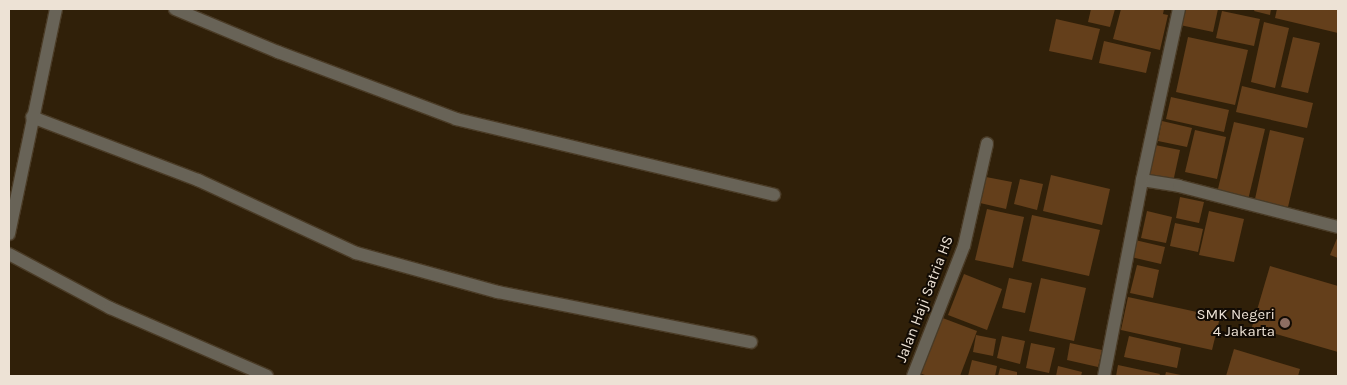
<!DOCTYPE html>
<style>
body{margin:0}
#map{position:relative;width:1347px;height:385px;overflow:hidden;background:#302009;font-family:Karla,sans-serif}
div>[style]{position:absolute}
.building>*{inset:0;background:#643f1b}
.roads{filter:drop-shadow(1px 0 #4a3b26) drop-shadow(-1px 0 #4a3b26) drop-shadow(0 1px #4a3b26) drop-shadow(0 -1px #4a3b26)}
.minor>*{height:12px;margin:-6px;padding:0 6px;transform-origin:6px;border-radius:6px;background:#686357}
.dots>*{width:14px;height:14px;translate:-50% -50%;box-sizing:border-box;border:2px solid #120b04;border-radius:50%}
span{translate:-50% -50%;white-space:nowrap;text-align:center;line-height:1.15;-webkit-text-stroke:4px #120b04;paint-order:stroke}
.street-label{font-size:15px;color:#ede2d5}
.poi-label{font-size:15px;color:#ede2d5}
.right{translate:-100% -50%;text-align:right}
.frame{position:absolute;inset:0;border:10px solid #ede2d5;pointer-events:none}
</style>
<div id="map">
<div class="building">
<i style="clip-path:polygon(1091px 9px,1115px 9px,1110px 27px,1088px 22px)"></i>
<i style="clip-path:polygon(1121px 9px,1164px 9px,1163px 14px,1168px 15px,1160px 50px,1113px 39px)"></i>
<i style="clip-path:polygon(1184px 9px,1218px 9px,1213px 32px,1180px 25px)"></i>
<i style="clip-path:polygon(1255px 9px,1271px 9px,1270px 15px,1254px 11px)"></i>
<i style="clip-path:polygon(1277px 9px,1338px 9px,1338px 33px,1275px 18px)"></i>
<i style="clip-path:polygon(1222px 11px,1260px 19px,1254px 46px,1216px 38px)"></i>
<i style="clip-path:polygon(1056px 19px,1100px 29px,1092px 60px,1049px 51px)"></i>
<i style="clip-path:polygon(1264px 22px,1289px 28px,1275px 88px,1251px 82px)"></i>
<i style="clip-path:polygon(1188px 37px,1248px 50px,1235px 105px,1176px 92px)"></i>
<i style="clip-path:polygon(1293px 37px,1320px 43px,1308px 93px,1281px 87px)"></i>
<i style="clip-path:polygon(1104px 41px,1151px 52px,1146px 73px,1099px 63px)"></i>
<i style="clip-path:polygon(1242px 86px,1313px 103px,1307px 128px,1236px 112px)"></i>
<i style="clip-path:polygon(1171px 97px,1229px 110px,1224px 132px,1166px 119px)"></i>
<i style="clip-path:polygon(1162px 121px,1192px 128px,1187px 147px,1158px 141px)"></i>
<i style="clip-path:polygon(1234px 122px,1265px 129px,1248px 200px,1217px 193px)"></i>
<i style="clip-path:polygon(1195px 130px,1226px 137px,1217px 179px,1185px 172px)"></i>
<i style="clip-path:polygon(1270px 130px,1304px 138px,1288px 207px,1255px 199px)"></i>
<i style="clip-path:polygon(1155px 145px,1180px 150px,1173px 182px,1147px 176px)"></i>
<i style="clip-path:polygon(1051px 175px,1110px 189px,1102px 225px,1043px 211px)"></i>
<i style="clip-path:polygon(986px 177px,1012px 182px,1006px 209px,980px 203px)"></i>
<i style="clip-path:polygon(1020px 179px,1043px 184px,1037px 210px,1014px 204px)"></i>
<i style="clip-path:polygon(1180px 197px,1204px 202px,1199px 223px,1176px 218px)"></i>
<i style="clip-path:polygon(987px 209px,1024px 217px,1013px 268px,975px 260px)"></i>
<i style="clip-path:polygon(1147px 211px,1172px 217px,1166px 243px,1141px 238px)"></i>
<i style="clip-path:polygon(1209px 211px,1244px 219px,1234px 262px,1199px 255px)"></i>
<i style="clip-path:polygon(1032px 215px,1100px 230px,1089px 276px,1022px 261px)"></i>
<i style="clip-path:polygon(1175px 223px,1203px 229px,1198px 252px,1170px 246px)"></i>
<i style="clip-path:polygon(1338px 236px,1338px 258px,1330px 255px)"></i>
<i style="clip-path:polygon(1135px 240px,1165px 247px,1161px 264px,1131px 257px)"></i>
<i style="clip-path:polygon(1137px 265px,1159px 270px,1153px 298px,1130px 293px)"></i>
<i style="clip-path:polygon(1270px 266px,1338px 286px,1338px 352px,1252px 327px)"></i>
<i style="clip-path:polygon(964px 274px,1002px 289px,987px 330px,948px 315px)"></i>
<i style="clip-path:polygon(1009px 278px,1032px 283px,1025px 313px,1002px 308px)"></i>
<i style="clip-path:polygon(1041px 278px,1086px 288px,1074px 341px,1029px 331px)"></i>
<i style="clip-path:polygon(1128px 297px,1220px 317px,1212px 350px,1121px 330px)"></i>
<i style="clip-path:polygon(940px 317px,977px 331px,960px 376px,928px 376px,919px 373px)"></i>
<i style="clip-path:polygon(976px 335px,996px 339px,993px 356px,973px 352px)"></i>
<i style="clip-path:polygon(1002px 336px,1025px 341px,1020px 364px,997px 358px)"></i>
<i style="clip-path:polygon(1129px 336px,1181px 348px,1177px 368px,1124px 357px)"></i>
<i style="clip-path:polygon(1031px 343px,1055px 348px,1049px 373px,1026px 368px)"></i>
<i style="clip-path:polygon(1070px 343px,1102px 350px,1098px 367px,1067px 360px)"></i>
<i style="clip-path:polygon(1234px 349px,1300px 369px,1298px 376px,1226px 376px)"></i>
<i style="clip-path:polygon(972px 360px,997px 366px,995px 376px,968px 376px)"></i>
<i style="clip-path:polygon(1118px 365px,1160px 374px,1159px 376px,1116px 376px)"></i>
<i style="clip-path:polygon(1058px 366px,1082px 372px,1081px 376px,1056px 376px)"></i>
<i style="clip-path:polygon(1000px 368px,1017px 372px,1017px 376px,998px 376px)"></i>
<i style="clip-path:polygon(1166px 372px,1181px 375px,1181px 376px,1165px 376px)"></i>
</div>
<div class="roads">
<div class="minor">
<i style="left:175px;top:9px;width:112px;rotate:22.7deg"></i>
<i style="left:278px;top:52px;width:190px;rotate:20.6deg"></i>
<i style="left:456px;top:119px;width:327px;rotate:13.4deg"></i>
<i style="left:32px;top:117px;width:178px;rotate:20.8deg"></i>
<i style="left:198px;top:180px;width:174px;rotate:24.8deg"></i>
<i style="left:356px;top:253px;width:147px;rotate:15.4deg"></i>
<i style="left:498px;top:292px;width:258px;rotate:11.2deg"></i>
<i style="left:1142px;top:180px;width:37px;rotate:9deg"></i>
<i style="left:1179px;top:186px;width:164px;rotate:14.5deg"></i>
<i style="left:9px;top:234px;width:230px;rotate:-78.2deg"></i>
<i style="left:9px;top:254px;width:115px;rotate:28.1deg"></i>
<i style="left:110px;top:308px;width:171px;rotate:23.4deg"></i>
<i style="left:913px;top:376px;width:140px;rotate:-68.6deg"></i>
<i style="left:964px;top:246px;width:105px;rotate:-77.3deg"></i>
<i style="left:1104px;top:376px;width:200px;rotate:-79deg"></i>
<i style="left:1142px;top:180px;width:175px;rotate:-77.8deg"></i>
</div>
</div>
<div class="dots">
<i style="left:1285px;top:323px;background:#8d6e63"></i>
</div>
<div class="street-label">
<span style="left:925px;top:299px;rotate:-69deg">Jalan Haji Satria HS</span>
</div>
<div class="poi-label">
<span class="right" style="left:1275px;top:323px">SMK Negeri<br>4 Jakarta</span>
</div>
<div class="frame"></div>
</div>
